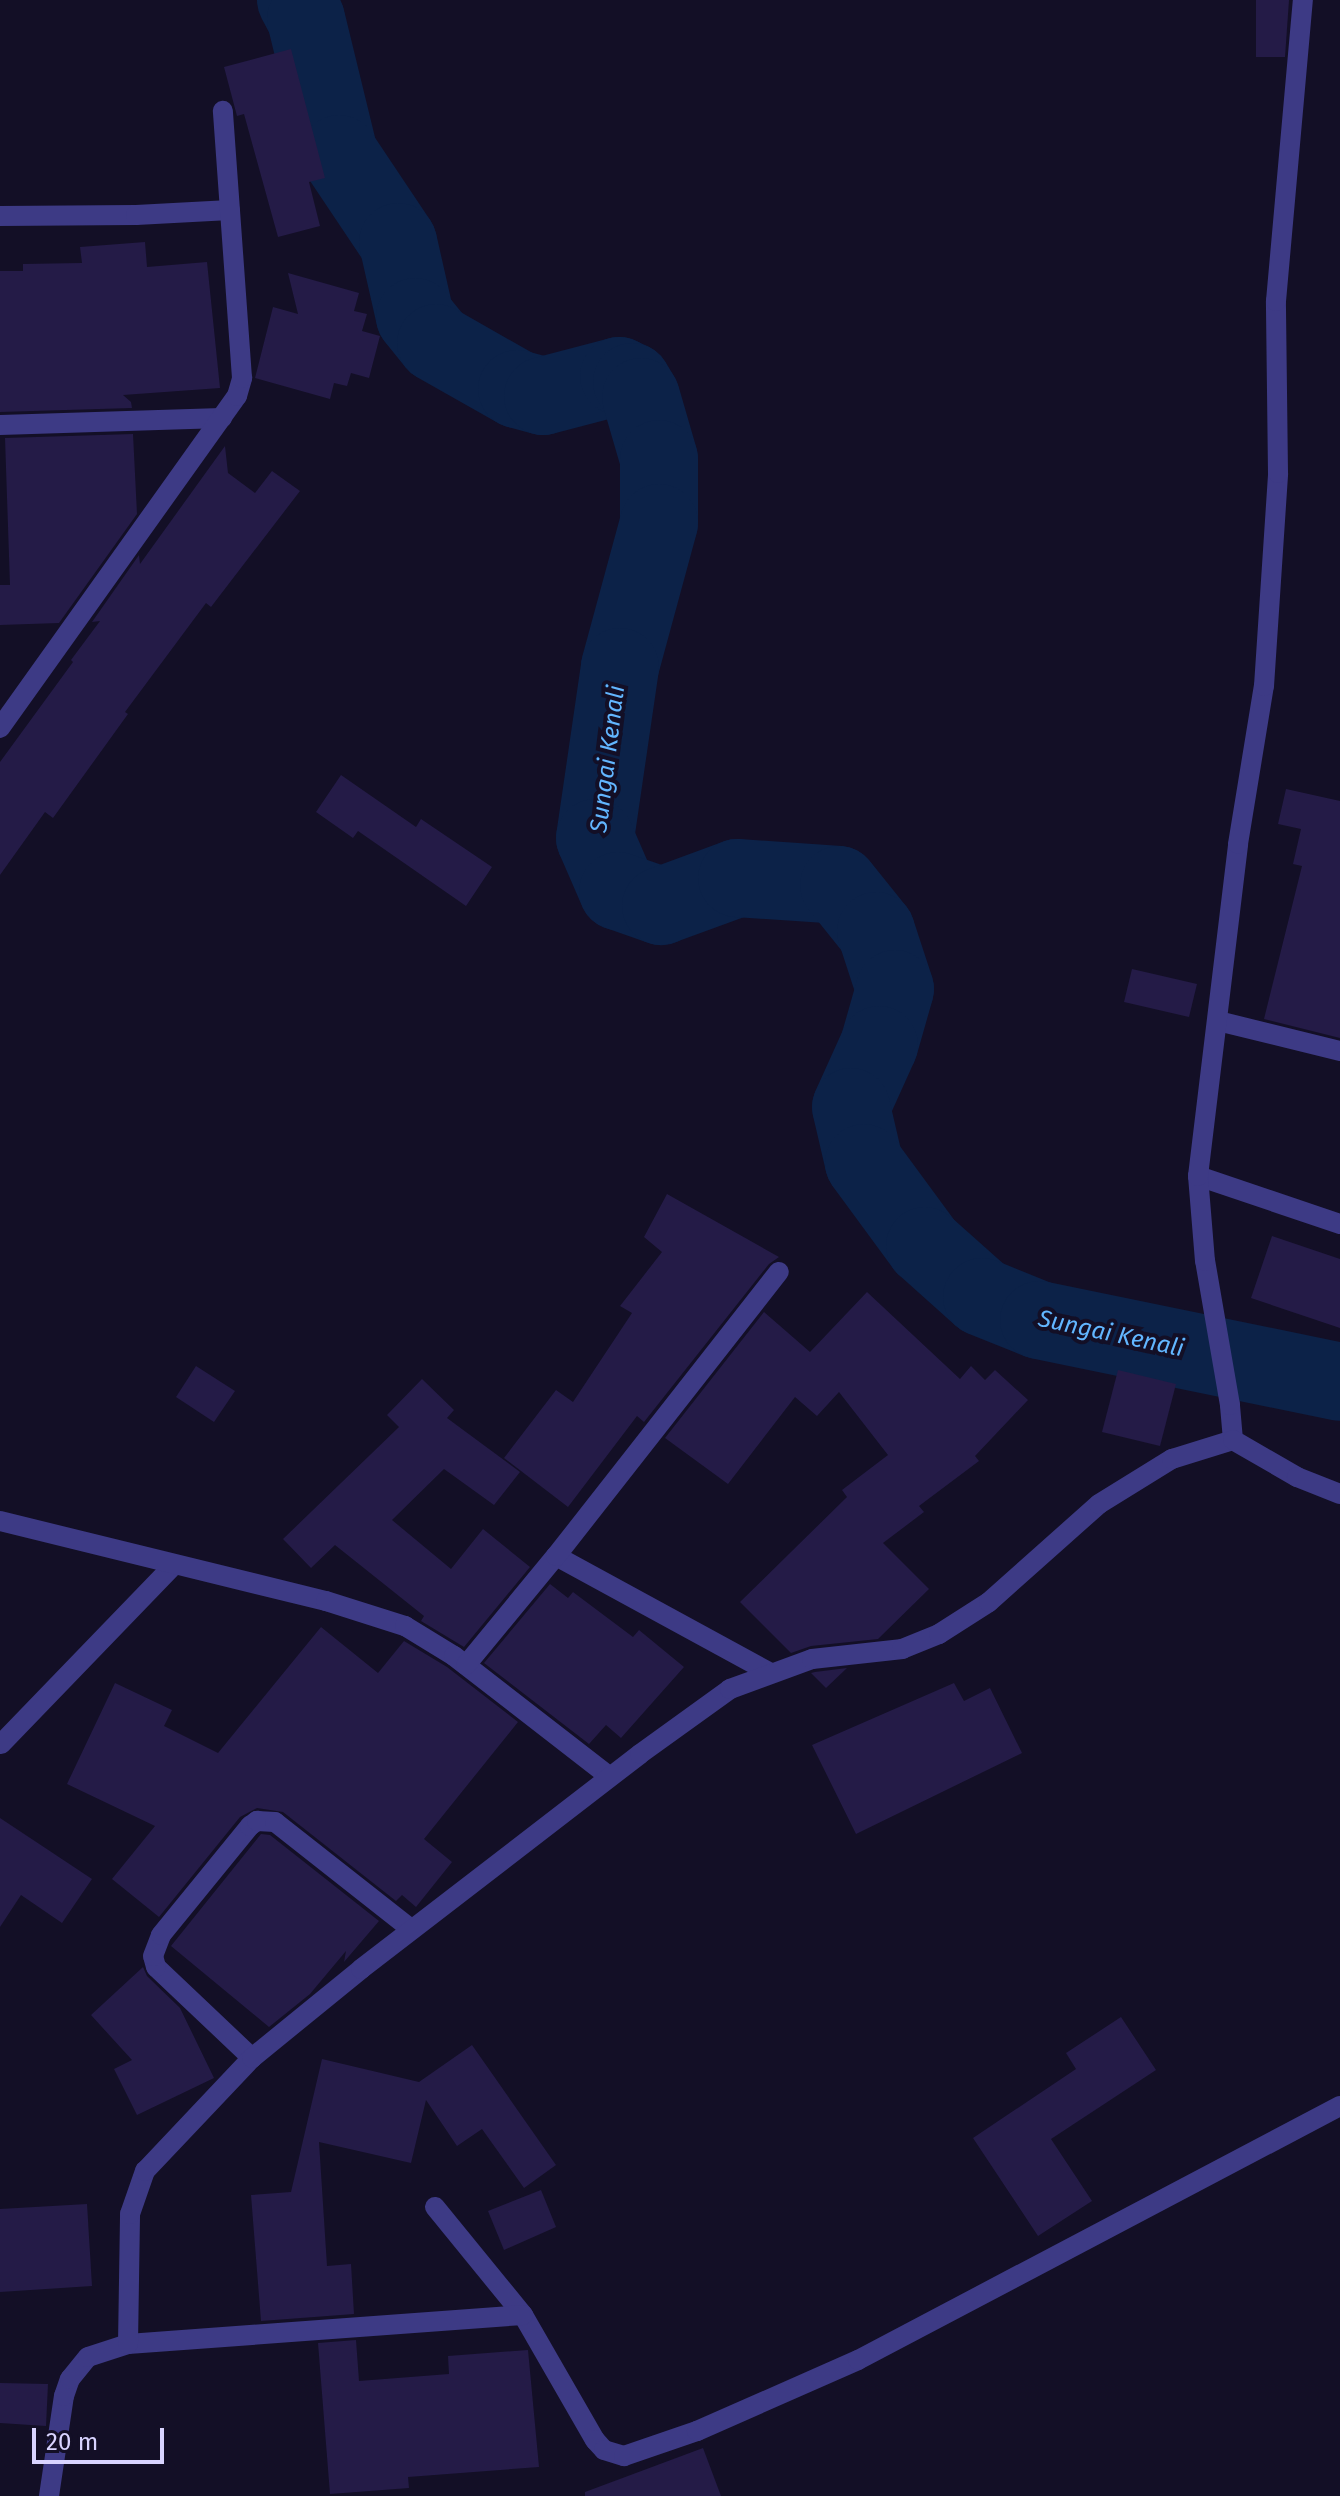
<!DOCTYPE html>
<style>
body{margin:0}
#map{position:relative;width:1340px;height:2496px;overflow:hidden;background:#130f26;font-family:"Fira Sans",sans-serif}
div>[style]{position:absolute}
.river>*{height:78px;margin:-39px;padding:0 39px;transform-origin:39px;border-radius:39px;background:#0c2248}
.building>*{inset:0;background:#241b47}
.lane>*{height:20px;margin:-10px;padding:0 10px;transform-origin:10px;border-radius:10px;background:#3d3a85}
.street>*{height:20px;margin:-10px;padding:0 10px;transform-origin:10px;border-radius:10px;background:#3d3a85}
span{translate:-50% -50%;white-space:nowrap;text-align:center;line-height:1.15;-webkit-text-stroke:8px #130f26;paint-order:stroke}
.water-label{font-size:24px;color:#62b6ff;font-style:italic}
.scale{position:absolute;left:32px;top:2428px;width:132px;height:36px;box-sizing:border-box;border:4px solid #d9d4ff;border-top:0;padding-left:10px;font-size:24px;line-height:28px;white-space:nowrap;color:#d9d4ff;-webkit-text-stroke:6px #130f26;paint-order:stroke}
</style>
<div id="map">
<div class="river">
<i style="left:296px;top:0;width:21px;rotate:62deg"></i>
<i style="left:306px;top:19px;width:139px;rotate:76.3deg"></i>
<i style="left:339px;top:154px;width:106px;rotate:56.2deg"></i>
<i style="left:398px;top:242px;width:77px;rotate:77.2deg"></i>
<i style="left:415px;top:317px;width:33px;rotate:51deg"></i>
<i style="left:436px;top:343px;width:93px;rotate:29.6deg"></i>
<i style="left:517px;top:389px;width:27px;rotate:15deg"></i>
<i style="left:543px;top:396px;width:79px;rotate:-14.7deg"></i>
<i style="left:619px;top:376px;width:14px;rotate:25deg"></i>
<i style="left:632px;top:382px;width:17px;rotate:59deg"></i>
<i style="left:641px;top:397px;width:65px;rotate:73.8deg"></i>
<i style="left:659px;top:459px;width:64px;rotate:90deg"></i>
<i style="left:659px;top:523px;width:149px;rotate:105.2deg"></i>
<i style="left:620px;top:667px;width:173px;rotate:98.3deg"></i>
<i style="left:595px;top:838px;width:58px;rotate:66.5deg"></i>
<i style="left:618px;top:891px;width:46px;rotate:19.2deg"></i>
<i style="left:661px;top:906px;width:81px;rotate:-20.2deg"></i>
<i style="left:737px;top:878px;width:102px;rotate:3.9deg"></i>
<i style="left:839px;top:885px;width:59px;rotate:51.2deg"></i>
<i style="left:876px;top:931px;width:61px;rotate:71.9deg"></i>
<i style="left:895px;top:989px;width:58px;rotate:105.9deg"></i>
<i style="left:879px;top:1045px;width:68px;rotate:114.3deg"></i>
<i style="left:851px;top:1107px;width:57px;rotate:76.9deg"></i>
<i style="left:864px;top:1163px;width:103px;rotate:53.7deg"></i>
<i style="left:925px;top:1246px;width:76px;rotate:41.8deg"></i>
<i style="left:982px;top:1297px;width:61px;rotate:22deg"></i>
<i style="left:1039px;top:1320px;width:307px;rotate:11.6deg"></i>
</div>
<div class="building">
<i style="clip-path:polygon(1256px 0,1289px 0,1285px 57px,1256px 57px)"></i>
<i style="clip-path:polygon(291px 49px,325px 178px,309px 182px,320px 226px,278px 237px,244px 114px,237px 116px,224px 67px)"></i>
<i style="clip-path:polygon(145px 242px,147px 267px,207px 262px,220px 388px,123px 395px,131px 402px,132px 408px,0 412px,0 271px,23px 271px,23px 264px,82px 263px,80px 247px)"></i>
<i style="clip-path:polygon(288px 273px,359px 293px,354px 311px,367px 314px,362px 331px,380px 336px,369px 378px,351px 373px,347px 386px,334px 383px,330px 399px,255px 378px,273px 307px,298px 314px)"></i>
<i style="clip-path:polygon(133px 434px,137px 514px,59px 623px,0 625px,0 585px,10px 585px,5px 438px)"></i>
<i style="clip-path:polygon(225px 446px,228px 473px,255px 493px,272px 471px,300px 491px,211px 607px,206px 603px,125px 712px,128px 714px,53px 818px,45px 812px,0 875px,0 762px,73px 662px,71px 660px,100px 621px,92px 622px,139px 555px,140px 564px)"></i>
<i style="clip-path:polygon(341px 775px,416px 827px,421px 819px,492px 867px,466px 906px,358px 831px,353px 838px,316px 812px)"></i>
<i style="clip-path:polygon(1286px 789px,1340px 801px,1340px 1038px,1264px 1019px,1302px 866px,1293px 864px,1301px 829px,1278px 824px)"></i>
<i style="clip-path:polygon(1132px 969px,1197px 984px,1189px 1017px,1124px 1002px)"></i>
<i style="clip-path:polygon(667px 1194px,779px 1257px,769px 1264px,644px 1422px,637px 1416px,568px 1507px,504px 1458px,556px 1390px,573px 1402px,632px 1313px,620px 1306px,662px 1252px,644px 1237px)"></i>
<i style="clip-path:polygon(1272px 1236px,1340px 1259px,1340px 1328px,1251px 1298px)"></i>
<i style="clip-path:polygon(867px 1292px,960px 1379px,971px 1366px,985px 1380px,995px 1370px,1028px 1400px,975px 1456px,979px 1461px,919px 1506px,924px 1512px,883px 1543px,929px 1589px,878px 1639px,811px 1646px,791px 1653px,740px 1602px,847px 1497px,842px 1490px,888px 1455px,839px 1392px,817px 1416px,795px 1397px,728px 1484px,665px 1438px,764px 1312px,810px 1352px)"></i>
<i style="clip-path:polygon(196px 1366px,235px 1391px,214px 1422px,176px 1397px)"></i>
<i style="clip-path:polygon(1118px 1370px,1176px 1384px,1160px 1446px,1102px 1432px)"></i>
<i style="clip-path:polygon(422px 1379px,454px 1410px,447px 1418px,520px 1472px,494px 1505px,444px 1469px,392px 1520px,451px 1569px,483px 1529px,530px 1567px,464px 1647px,421px 1621px,424px 1616px,335px 1545px,311px 1568px,283px 1539px,399px 1427px,387px 1415px)"></i>
<i style="clip-path:polygon(550px 1584px,568px 1598px,573px 1592px,633px 1637px,639px 1630px,684px 1667px,621px 1738px,606px 1725px,589px 1744px,484px 1663px)"></i>
<i style="clip-path:polygon(321px 1627px,378px 1673px,404px 1641px,447px 1667px,518px 1722px,424px 1839px,452px 1862px,416px 1907px,402px 1895px,396px 1901px,283px 1812px,257px 1808px,240px 1817px,159px 1917px,112px 1879px,155px 1826px,67px 1784px,115px 1683px,172px 1710px,164px 1726px,218px 1753px)"></i>
<i style="clip-path:polygon(847px 1668px,826px 1688px,811px 1673px,815px 1672px)"></i>
<i style="clip-path:polygon(954px 1683px,964px 1701px,990px 1688px,1022px 1753px,856px 1834px,812px 1745px)"></i>
<i style="clip-path:polygon(0 1818px,92px 1879px,62px 1923px,21px 1895px,0 1927px)"></i>
<i style="clip-path:polygon(261px 1834px,270px 1835px,379px 1921px,344px 1962px,346px 1951px,310px 1994px,269px 2027px,171px 1946px)"></i>
<i style="clip-path:polygon(143px 1967px,147px 1976px,180px 2008px,214px 2078px,137px 2115px,114px 2069px,132px 2060px,91px 2015px)"></i>
<i style="clip-path:polygon(1121px 2017px,1156px 2070px,1051px 2139px,1092px 2201px,1038px 2236px,973px 2138px,1076px 2069px,1066px 2053px)"></i>
<i style="clip-path:polygon(472px 2045px,556px 2165px,524px 2188px,482px 2129px,457px 2146px,426px 2100px,411px 2163px,319px 2142px,327px 2266px,351px 2264px,354px 2314px,261px 2321px,251px 2195px,291px 2192px,322px 2059px,419px 2082px)"></i>
<i style="clip-path:polygon(541px 2190px,556px 2227px,504px 2250px,488px 2211px)"></i>
<i style="clip-path:polygon(87px 2204px,92px 2286px,0 2292px,0 2209px)"></i>
<i style="clip-path:polygon(356px 2340px,359px 2381px,449px 2374px,448px 2356px,528px 2350px,539px 2467px,408px 2477px,409px 2488px,330px 2494px,318px 2343px)"></i>
<i style="clip-path:polygon(0 2383px,48px 2384px,46px 2426px,0 2423px)"></i>
<i style="clip-path:polygon(703px 2448px,721px 2496px,585px 2496px,585px 2492px)"></i>
</div>
<div class="lane">
<i style="left:1px;top:1744px;width:249px;rotate:-46deg"></i>
</div>
<div class="street">
<i style="left:0;top:216px;width:136px;rotate:-0.4deg"></i>
<i style="left:136px;top:215px;width:94px;rotate:-3deg"></i>
<i style="left:0;top:425px;width:222px;rotate:-1.8deg"></i>
<i style="left:0;top:728px;width:408px;rotate:-54.5deg"></i>
<i style="left:237px;top:396px;width:19px;rotate:-74deg"></i>
<i style="left:242px;top:378px;width:268px;rotate:-94.1deg"></i>
<i style="left:1218px;top:1021px;width:126px;rotate:13.8deg"></i>
<i style="left:1198px;top:1176px;width:150px;rotate:18.7deg"></i>
<i style="left:1233px;top:1440px;width:35px;rotate:-95deg"></i>
<i style="left:1230px;top:1405px;width:146px;rotate:-99.8deg"></i>
<i style="left:1205px;top:1261px;width:85px;rotate:-94.7deg"></i>
<i style="left:1198px;top:1176px;width:334px;rotate:-83.1deg"></i>
<i style="left:1238px;top:844px;width:160px;rotate:-80.7deg"></i>
<i style="left:1264px;top:686px;width:213px;rotate:-86.2deg"></i>
<i style="left:1278px;top:473px;width:172px;rotate:-90.7deg"></i>
<i style="left:1276px;top:301px;width:302px;rotate:-84.9deg"></i>
<i style="left:0;top:1521px;width:336px;rotate:13.8deg"></i>
<i style="left:326px;top:1601px;width:83px;rotate:17.6deg"></i>
<i style="left:405px;top:1626px;width:57px;rotate:31.5deg"></i>
<i style="left:454px;top:1656px;width:197px;rotate:37.8deg"></i>
<i style="left:556px;top:1556px;width:245px;rotate:28.6deg"></i>
<i style="left:466px;top:1665px;width:141px;rotate:-50.5deg"></i>
<i style="left:556px;top:1556px;width:361px;rotate:-51.9deg"></i>
<i style="left:252px;top:2058px;width:132px;rotate:-136.5deg"></i>
<i style="left:156px;top:1967px;width:11px;rotate:-105deg"></i>
<i style="left:153px;top:1956px;width:22px;rotate:-69deg"></i>
<i style="left:161px;top:1935px;width:141px;rotate:-50.8deg"></i>
<i style="left:250px;top:1826px;width:9px;rotate:-36deg"></i>
<i style="left:257px;top:1821px;width:18px;rotate:3deg"></i>
<i style="left:275px;top:1822px;width:174px;rotate:38.2deg"></i>
<i style="left:435px;top:2207px;width:139px;rotate:50.8deg"></i>
<i style="left:523px;top:2315px;width:144px;rotate:60.1deg"></i>
<i style="left:595px;top:2440px;width:13px;rotate:48deg"></i>
<i style="left:604px;top:2450px;width:21px;rotate:17deg"></i>
<i style="left:624px;top:2456px;width:77px;rotate:-18.9deg"></i>
<i style="left:697px;top:2431px;width:176px;rotate:-23.8deg"></i>
<i style="left:858px;top:2360px;width:545px;rotate:-27.79deg"></i>
<i style="left:128px;top:2344px;width:396px;rotate:-4.2deg"></i>
<i style="left:49px;top:2496px;width:101px;rotate:-81.5deg"></i>
<i style="left:64px;top:2396px;width:18px;rotate:-71deg"></i>
<i style="left:70px;top:2379px;width:28px;rotate:-51deg"></i>
<i style="left:88px;top:2357px;width:42px;rotate:-18deg"></i>
<i style="left:128px;top:2344px;width:130px;rotate:-89.1deg"></i>
<i style="left:130px;top:2214px;width:46px;rotate:-70.8deg"></i>
<i style="left:145px;top:2171px;width:156px;rotate:-46.6deg"></i>
<i style="left:252px;top:2058px;width:141px;rotate:-39.2deg"></i>
<i style="left:361px;top:1969px;width:352px;rotate:-37.6deg"></i>
<i style="left:640px;top:1754px;width:111px;rotate:-35.8deg"></i>
<i style="left:730px;top:1689px;width:87px;rotate:-20.1deg"></i>
<i style="left:812px;top:1659px;width:91px;rotate:-6.3deg"></i>
<i style="left:902px;top:1649px;width:40px;rotate:-22deg"></i>
<i style="left:939px;top:1634px;width:59px;rotate:-32.6deg"></i>
<i style="left:989px;top:1602px;width:147px;rotate:-41.7deg"></i>
<i style="left:1099px;top:1504px;width:86px;rotate:-31.7deg"></i>
<i style="left:1172px;top:1459px;width:64px;rotate:-17.3deg"></i>
<i style="left:1233px;top:1440px;width:74px;rotate:30deg"></i>
<i style="left:1297px;top:1477px;width:46px;rotate:21.6deg"></i>
</div>
<div class="water-label">
<span style="left:608px;top:759px;rotate:-83deg">Sungai Kenali</span>
<span style="left:1111px;top:1334px;rotate:12deg">Sungai Kenali</span>
</div>
<div class="scale">20 m</div>
</div>
